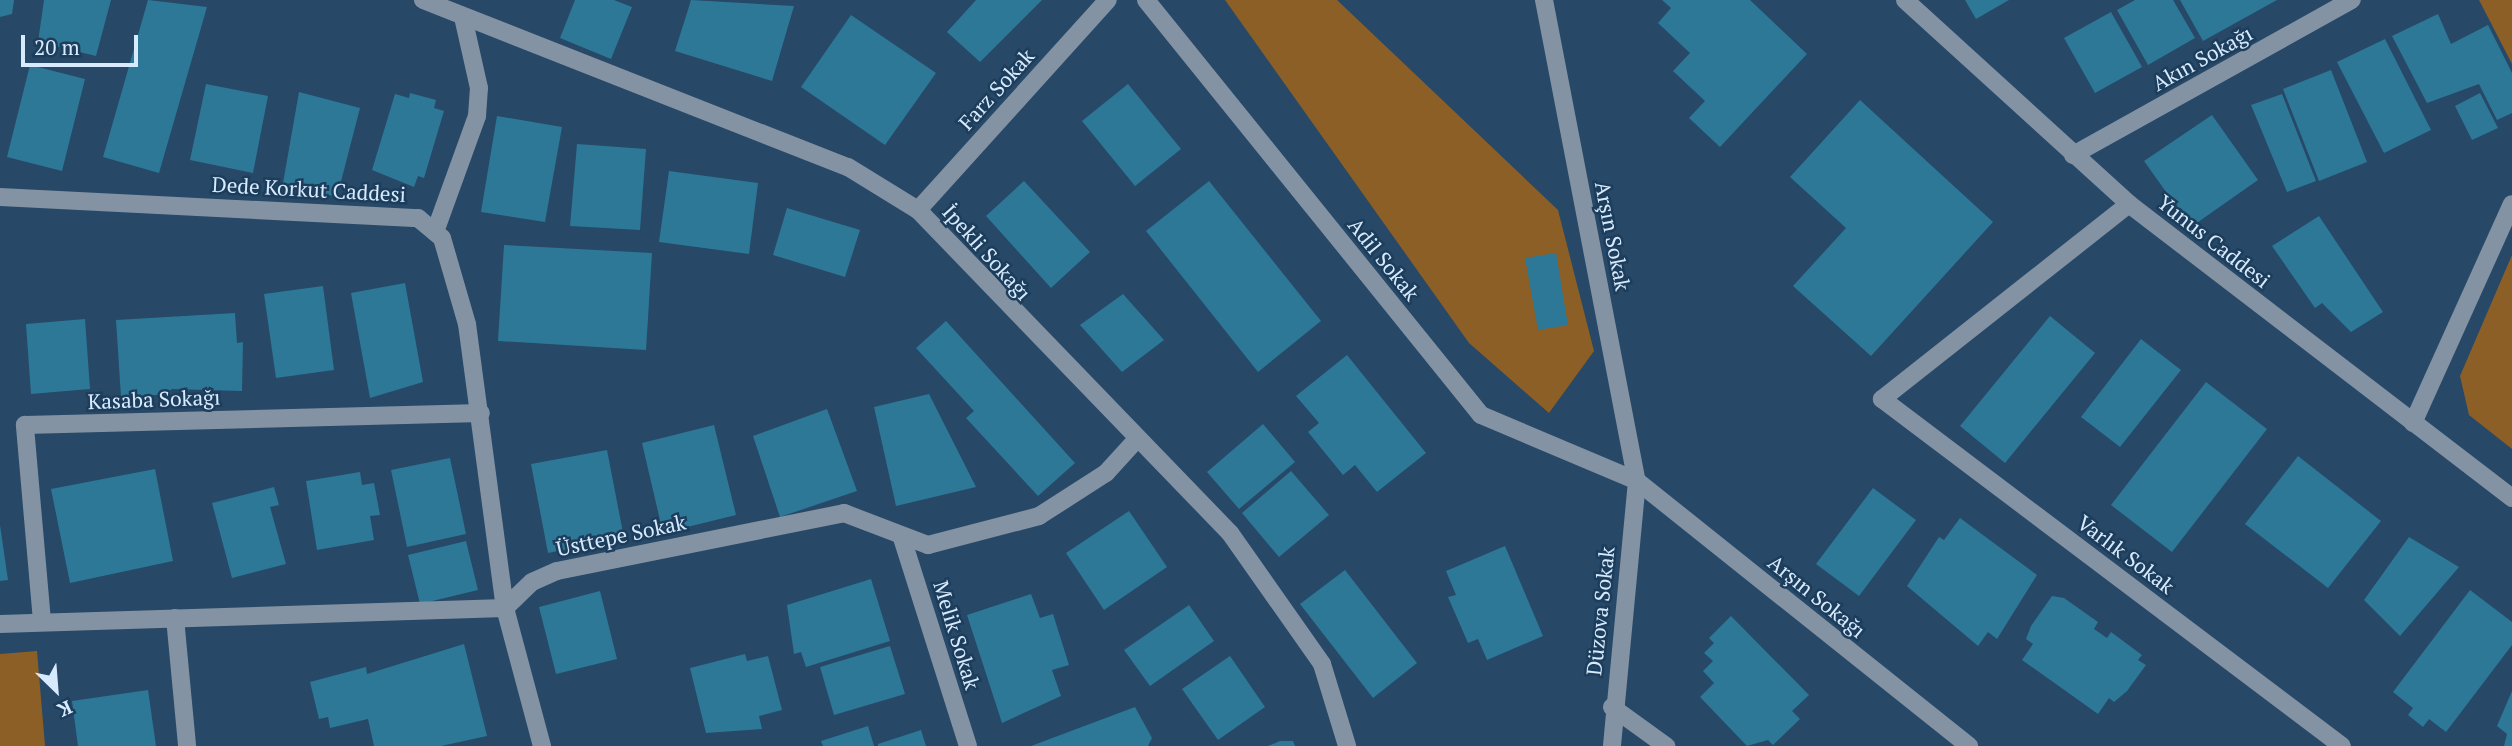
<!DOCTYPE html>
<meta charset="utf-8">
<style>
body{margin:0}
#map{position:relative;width:2512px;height:746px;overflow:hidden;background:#274867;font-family:"PT Serif",serif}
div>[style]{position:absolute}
.green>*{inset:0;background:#8c5f27}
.building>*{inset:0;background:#2d7896}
.minor>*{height:18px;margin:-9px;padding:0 9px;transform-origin:9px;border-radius:9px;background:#8393a3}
span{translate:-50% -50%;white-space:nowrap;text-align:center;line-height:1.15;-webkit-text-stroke:5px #1c3d5b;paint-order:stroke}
.street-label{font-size:21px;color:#d8eafd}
.north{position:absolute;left:21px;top:655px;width:70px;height:70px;-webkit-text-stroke:5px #1c3d5b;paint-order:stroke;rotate:155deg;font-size:19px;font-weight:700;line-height:28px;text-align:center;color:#d8eafd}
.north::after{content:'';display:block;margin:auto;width:24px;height:32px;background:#d8eafd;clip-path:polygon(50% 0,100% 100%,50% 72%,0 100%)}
.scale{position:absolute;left:21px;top:35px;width:117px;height:32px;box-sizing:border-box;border:4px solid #d8eafd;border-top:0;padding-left:9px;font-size:21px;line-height:24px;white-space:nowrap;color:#d8eafd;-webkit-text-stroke:5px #1c3d5b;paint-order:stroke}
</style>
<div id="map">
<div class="green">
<i style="clip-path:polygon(1225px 0,1337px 0,1558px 210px,1594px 351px,1549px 413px,1469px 343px)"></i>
<i style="clip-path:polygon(2479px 0,2512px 0,2512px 64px)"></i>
<i style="clip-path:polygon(2512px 255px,2512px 449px,2469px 415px,2460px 376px)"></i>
<i style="clip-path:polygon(37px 651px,45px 746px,0 746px,0 654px)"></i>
</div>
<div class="building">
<i style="clip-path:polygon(0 0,14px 0,12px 14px,0 17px)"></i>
<i style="clip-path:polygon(44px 0,111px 0,96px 56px,38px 42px)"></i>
<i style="clip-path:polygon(148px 0,207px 7px,159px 173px,103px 157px)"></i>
<i style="clip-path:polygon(575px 0,614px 0,632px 7px,611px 59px,560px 38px)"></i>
<i style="clip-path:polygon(691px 0,794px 6px,772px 81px,675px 51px)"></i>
<i style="clip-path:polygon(976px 0,1042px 0,980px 62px,947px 32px)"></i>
<i style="clip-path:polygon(1662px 0,1750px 0,1807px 54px,1720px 147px,1689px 118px,1705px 101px,1673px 71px,1690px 53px,1658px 23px,1671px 8px)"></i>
<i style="clip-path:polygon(1965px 0,2009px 0,1976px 19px)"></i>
<i style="clip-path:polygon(2135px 0,2173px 0,2195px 38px,2148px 65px,2117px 10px)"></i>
<i style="clip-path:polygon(2180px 0,2277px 0,2203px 41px)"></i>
<i style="clip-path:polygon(2111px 12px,2142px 67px,2095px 93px,2064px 38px)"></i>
<i style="clip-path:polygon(2438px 14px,2451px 44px,2488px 25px,2512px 73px,2512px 113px,2497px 120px,2479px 84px,2427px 103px,2392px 36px)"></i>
<i style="clip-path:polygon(851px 15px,936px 73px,885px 145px,801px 87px)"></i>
<i style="clip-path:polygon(2385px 39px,2431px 130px,2384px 153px,2337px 62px)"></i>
<i style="clip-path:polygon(30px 65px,85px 79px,62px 171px,7px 157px)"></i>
<i style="clip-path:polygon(2331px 70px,2367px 162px,2319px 181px,2283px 89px)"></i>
<i style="clip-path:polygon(206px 84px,268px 96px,253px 173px,190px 160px)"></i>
<i style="clip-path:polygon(1128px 84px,1181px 149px,1135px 186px,1082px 121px)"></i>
<i style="clip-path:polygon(299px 92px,360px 108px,337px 197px,283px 183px)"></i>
<i style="clip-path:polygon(410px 93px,436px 100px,434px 108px,444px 111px,424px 178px,418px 176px,414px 187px,372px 170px,395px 94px,409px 98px)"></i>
<i style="clip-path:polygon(2480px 93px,2498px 128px,2472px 140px,2455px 106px)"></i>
<i style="clip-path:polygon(2282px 94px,2316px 181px,2287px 192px,2251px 105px)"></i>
<i style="clip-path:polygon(1860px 100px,1993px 222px,1871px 356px,1793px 286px,1846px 228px,1790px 177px)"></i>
<i style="clip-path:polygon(2212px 115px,2258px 180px,2191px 227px,2144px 161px)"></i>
<i style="clip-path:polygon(497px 116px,562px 127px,545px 222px,481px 212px)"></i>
<i style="clip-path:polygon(577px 144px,646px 149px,640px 230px,570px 226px)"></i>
<i style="clip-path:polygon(669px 171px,758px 183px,749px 254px,659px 242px)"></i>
<i style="clip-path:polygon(1024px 181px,1090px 252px,1051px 288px,986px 216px)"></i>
<i style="clip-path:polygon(1209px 181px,1321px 321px,1258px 372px,1146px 231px)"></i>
<i style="clip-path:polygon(787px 208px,860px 230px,845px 277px,773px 255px)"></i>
<i style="clip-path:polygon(2319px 216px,2383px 312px,2351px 332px,2322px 303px,2315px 308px,2272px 246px)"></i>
<i style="clip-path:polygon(504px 245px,652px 253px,646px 350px,498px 341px)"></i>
<i style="clip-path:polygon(1556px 253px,1568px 325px,1538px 330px,1525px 258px)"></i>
<i style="clip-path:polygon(405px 283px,423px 382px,370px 398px,351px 293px)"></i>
<i style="clip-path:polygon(323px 286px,334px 370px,276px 378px,264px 294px)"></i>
<i style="clip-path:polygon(1123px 294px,1164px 340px,1122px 372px,1080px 325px)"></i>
<i style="clip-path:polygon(235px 313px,237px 343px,243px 342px,242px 391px,171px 389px,171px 394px,121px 397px,116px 320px)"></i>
<i style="clip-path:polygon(2050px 316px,2095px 353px,2005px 463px,1960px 426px)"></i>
<i style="clip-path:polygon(85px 319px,90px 389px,31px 394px,26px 324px)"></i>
<i style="clip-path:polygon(946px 321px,1075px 463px,1038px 496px,966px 418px,974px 411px,916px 348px)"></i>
<i style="clip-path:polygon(2141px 339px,2181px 370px,2120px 447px,2081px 417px)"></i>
<i style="clip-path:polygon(1347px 355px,1426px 453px,1377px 492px,1355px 465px,1343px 475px,1308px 432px,1319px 423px,1296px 396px)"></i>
<i style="clip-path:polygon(2206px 382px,2267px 429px,2172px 552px,2111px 505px)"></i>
<i style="clip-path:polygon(929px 394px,976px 487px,896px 506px,874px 407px)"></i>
<i style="clip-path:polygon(827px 409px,857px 491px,780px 517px,753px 436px)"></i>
<i style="clip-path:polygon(1263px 424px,1295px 462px,1239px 509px,1207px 472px)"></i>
<i style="clip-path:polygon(714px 425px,736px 515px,663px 533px,642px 443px)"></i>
<i style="clip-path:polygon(607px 450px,624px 538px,548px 553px,531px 464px)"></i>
<i style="clip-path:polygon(2298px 456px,2381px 521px,2328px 588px,2245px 524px)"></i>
<i style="clip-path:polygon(450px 458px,466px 534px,407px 547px,391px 470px)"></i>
<i style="clip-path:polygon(155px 469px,173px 561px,70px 583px,51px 489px)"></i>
<i style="clip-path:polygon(1291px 471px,1329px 515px,1279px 557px,1242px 513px)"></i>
<i style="clip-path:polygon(360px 472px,362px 485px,374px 483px,380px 515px,370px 516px,374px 540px,317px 550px,306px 481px)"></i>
<i style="clip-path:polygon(274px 487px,279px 505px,270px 507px,286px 564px,232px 578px,212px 503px)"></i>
<i style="clip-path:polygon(1873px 488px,1916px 520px,1859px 596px,1816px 564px)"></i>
<i style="clip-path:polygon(1129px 511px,1167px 567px,1104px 610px,1066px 553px)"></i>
<i style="clip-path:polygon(1960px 518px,2037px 575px,1997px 639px,1988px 632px,1978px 646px,1907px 586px,1939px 537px,1944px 540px)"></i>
<i style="clip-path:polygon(0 525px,8px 580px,0 581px)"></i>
<i style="clip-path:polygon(2409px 537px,2459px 567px,2400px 636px,2364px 600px)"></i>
<i style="clip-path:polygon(466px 541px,478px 590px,420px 604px,408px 555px)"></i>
<i style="clip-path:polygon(1505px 546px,1543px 636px,1487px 660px,1478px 639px,1468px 643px,1448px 597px,1456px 595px,1446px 571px)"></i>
<i style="clip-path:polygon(1345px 570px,1417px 663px,1373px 698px,1300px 604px)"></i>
<i style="clip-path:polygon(871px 579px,890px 641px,806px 667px,801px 652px,794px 654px,787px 605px)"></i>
<i style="clip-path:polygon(2470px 590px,2512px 622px,2512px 645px,2446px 732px,2429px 719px,2423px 727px,2408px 715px,2413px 708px,2393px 692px)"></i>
<i style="clip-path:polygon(600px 591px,617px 659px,556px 674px,539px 607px)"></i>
<i style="clip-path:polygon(1031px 594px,1040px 618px,1053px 614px,1069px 665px,1052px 670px,1061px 696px,1002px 723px,967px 615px)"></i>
<i style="clip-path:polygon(2052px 596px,2064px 598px,2098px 622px,2094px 629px,2107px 638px,2111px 632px,2142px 655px,2138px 660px,2146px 665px,2127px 691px,2114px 702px,2109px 698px,2098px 714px,2022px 660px,2033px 644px,2026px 639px,2031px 626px)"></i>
<i style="clip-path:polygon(1189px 605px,1214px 641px,1150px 686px,1124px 650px)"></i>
<i style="clip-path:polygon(1731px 616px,1809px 695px,1792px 711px,1800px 719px,1773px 745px,1768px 740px,1747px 746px,1700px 697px,1714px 683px,1703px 671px,1713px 661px,1704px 653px,1714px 643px,1709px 638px)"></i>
<i style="clip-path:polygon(464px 644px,487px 736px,441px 746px,374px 746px,368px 719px,330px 728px,328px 717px,319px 719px,310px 682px,366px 667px,367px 674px)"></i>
<i style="clip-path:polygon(890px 646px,905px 694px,834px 715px,820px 667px)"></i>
<i style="clip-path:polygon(745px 654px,747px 661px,768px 656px,782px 710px,759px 716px,762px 729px,706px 733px,690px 668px)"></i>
<i style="clip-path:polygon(1230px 656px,1265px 707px,1218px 740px,1182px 689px)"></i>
<i style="clip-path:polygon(148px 690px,156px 746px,78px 746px,72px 701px)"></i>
<i style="clip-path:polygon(2512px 691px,2512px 746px,2504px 746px,2507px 734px,2497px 726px)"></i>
<i style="clip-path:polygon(1135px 707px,1152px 738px,1148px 746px,1031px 746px)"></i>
<i style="clip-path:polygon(868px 726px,874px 746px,823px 746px,821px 741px)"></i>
<i style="clip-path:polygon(921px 730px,926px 746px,878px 746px,878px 744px)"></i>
<i style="clip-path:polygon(1280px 741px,1293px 741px,1295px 746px,1268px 746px)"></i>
</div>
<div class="minor">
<i style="left:423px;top:0;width:457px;rotate:21.5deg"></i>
<i style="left:848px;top:167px;width:82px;rotate:31.6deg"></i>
<i style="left:918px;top:210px;width:449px;rotate:46deg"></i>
<i style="left:1230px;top:533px;width:160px;rotate:54.9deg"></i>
<i style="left:1322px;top:664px;width:86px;rotate:73deg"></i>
<i style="left:1146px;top:0;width:533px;rotate:51.09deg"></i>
<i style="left:1481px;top:415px;width:169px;rotate:22.9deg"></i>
<i style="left:1637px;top:481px;width:425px;rotate:38.6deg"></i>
<i style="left:1544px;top:0;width:490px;rotate:79.1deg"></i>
<i style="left:1637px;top:481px;width:266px;rotate:95.4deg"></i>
<i style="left:1905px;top:0;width:303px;rotate:42.3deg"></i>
<i style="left:2129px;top:204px;width:483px;rotate:37.5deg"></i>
<i style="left:2073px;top:155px;width:319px;rotate:-29.1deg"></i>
<i style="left:0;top:197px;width:419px;rotate:2.9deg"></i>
<i style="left:418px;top:218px;width:31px;rotate:40deg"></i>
<i style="left:442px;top:238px;width:90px;rotate:73.8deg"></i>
<i style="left:467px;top:324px;width:287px;rotate:82.4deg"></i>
<i style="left:505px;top:608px;width:143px;rotate:75deg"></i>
<i style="left:2129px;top:204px;width:315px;rotate:141.7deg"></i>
<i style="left:1882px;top:399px;width:576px;rotate:37.03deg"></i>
<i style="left:918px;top:210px;width:283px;rotate:-47.9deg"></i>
<i style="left:435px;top:232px;width:123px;rotate:-70.1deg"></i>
<i style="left:477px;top:116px;width:28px;rotate:-86deg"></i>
<i style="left:479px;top:88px;width:73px;rotate:-102.7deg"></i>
<i style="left:2413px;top:423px;width:240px;rotate:-65.7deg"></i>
<i style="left:902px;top:538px;width:218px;rotate:72.4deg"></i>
<i style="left:175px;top:618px;width:129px;rotate:84.6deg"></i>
<i style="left:42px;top:621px;width:197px;rotate:-95deg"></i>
<i style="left:25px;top:425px;width:456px;rotate:-1.5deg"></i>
<i style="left:0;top:624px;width:505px;rotate:-1.81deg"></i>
<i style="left:505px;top:608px;width:37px;rotate:-44deg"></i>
<i style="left:532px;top:582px;width:27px;rotate:-24deg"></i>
<i style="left:557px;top:571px;width:293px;rotate:-11.4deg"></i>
<i style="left:844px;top:513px;width:90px;rotate:20.9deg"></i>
<i style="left:928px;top:545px;width:115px;rotate:-14.6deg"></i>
<i style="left:1039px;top:516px;width:80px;rotate:-32.7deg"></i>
<i style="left:1106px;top:473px;width:47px;rotate:-47.6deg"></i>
<i style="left:1612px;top:707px;width:67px;rotate:35.8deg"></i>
</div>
<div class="street-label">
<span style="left:2202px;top:58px;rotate:-29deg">Akın Sokağı</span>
<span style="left:996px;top:89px;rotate:-48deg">Farz Sokak</span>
<span style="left:309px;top:189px;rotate:3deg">Dede Korkut Caddesi</span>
<span style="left:1613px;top:236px;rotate:79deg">Arşın Sokak</span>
<span style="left:2214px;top:241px;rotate:38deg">Yunus Caddesi</span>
<span style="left:987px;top:252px;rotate:48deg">İpekli Sokağı</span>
<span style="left:1384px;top:259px;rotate:51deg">Adil Sokak</span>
<span style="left:154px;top:399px;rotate:-2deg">Kasaba Sokağı</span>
<span style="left:621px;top:535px;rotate:-12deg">Üsttepe Sokak</span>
<span style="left:2126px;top:554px;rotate:37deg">Varlık Sokak</span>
<span style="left:1817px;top:596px;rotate:39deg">Arşın Sokağı</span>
<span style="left:1600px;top:611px;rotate:-84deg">Düzova Sokak</span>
<span style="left:957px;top:635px;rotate:73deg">Melik Sokak</span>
</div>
<div class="north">K</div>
<div class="scale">20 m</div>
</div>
